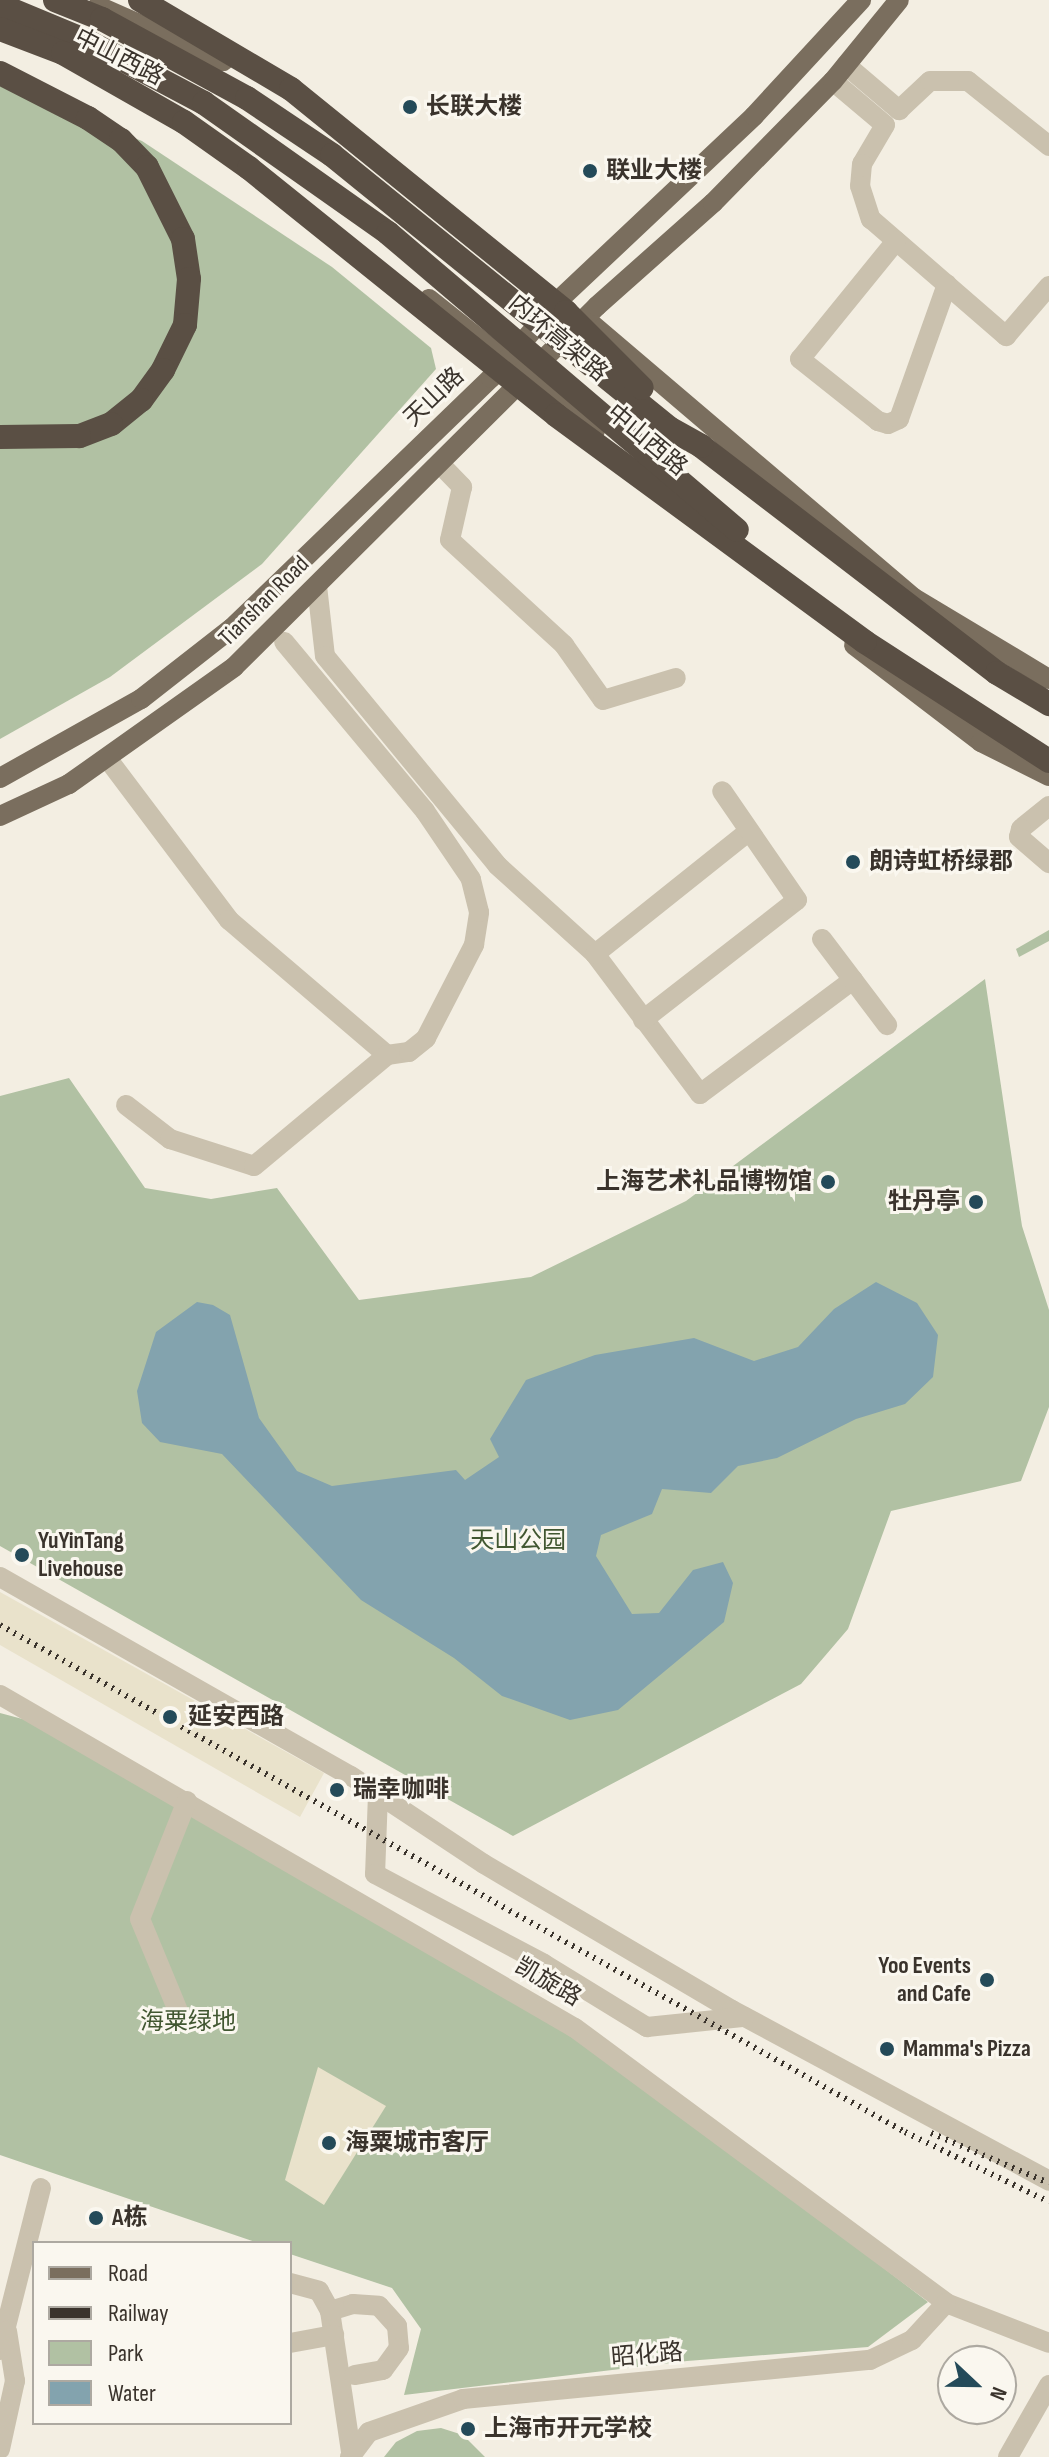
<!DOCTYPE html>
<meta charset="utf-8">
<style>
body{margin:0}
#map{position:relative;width:1049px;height:2457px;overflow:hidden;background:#f3eee2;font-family:"Sofia Sans Condensed","Noto Sans SC",sans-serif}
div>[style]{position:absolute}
.green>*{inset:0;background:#b1c1a3}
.plaza>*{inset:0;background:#e9e2cb}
.water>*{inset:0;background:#83a3ae}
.minor>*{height:20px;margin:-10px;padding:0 10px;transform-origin:10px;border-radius:10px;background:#cac1ae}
.major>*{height:20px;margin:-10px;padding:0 10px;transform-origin:10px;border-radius:10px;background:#7a6e5e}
.highway>*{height:24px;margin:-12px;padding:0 12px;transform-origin:12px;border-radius:12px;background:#5a4f44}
.rail>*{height:6px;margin-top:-3px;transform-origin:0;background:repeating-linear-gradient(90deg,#3a332c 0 2px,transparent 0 8px)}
.highway-bridge>*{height:24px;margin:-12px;padding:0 12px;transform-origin:12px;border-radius:12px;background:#5a4f44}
.dots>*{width:22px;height:22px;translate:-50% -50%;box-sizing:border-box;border:4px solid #faf7ef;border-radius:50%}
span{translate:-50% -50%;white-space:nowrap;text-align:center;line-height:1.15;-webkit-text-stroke:6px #faf7ef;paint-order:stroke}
.street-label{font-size:24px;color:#3a332c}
.poi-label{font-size:24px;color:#3a332c;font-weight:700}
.left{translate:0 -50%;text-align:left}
.right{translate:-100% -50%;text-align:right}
.park-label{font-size:24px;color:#415731}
.legend{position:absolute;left:32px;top:2241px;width:260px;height:184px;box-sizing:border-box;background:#faf7ef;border:2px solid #ada9a1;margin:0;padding:10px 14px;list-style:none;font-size:24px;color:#3a332c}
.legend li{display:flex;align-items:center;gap:16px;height:40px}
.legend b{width:40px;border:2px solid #ada9a1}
.north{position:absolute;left:937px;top:2345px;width:80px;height:80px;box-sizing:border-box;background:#faf7ef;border:2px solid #ada9a1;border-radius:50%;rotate:112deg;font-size:22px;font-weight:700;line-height:32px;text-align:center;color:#3a332c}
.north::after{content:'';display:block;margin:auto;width:28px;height:36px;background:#244a59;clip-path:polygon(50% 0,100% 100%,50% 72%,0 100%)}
</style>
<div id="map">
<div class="green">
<i style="clip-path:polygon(0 86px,142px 141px,332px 267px,431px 348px,436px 369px,262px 564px,110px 677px,0 739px)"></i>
<i style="clip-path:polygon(1049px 930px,1049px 941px,1019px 957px,1016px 949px)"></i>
<i style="clip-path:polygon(985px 979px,1022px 1226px,1049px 1310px,1049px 1407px,1021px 1481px,891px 1511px,848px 1629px,801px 1684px,513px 1836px,0 1546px,0 1096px,69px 1078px,145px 1188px,211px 1199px,277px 1188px,359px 1300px,531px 1277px,686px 1201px)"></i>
<i style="clip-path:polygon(0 1713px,45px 1725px,573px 2030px,928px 2302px,868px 2347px,687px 2361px,404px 2395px,421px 2329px,392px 2288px,290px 2254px,290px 2243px,258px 2243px,0 2155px)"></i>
<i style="clip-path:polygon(441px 2428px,463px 2435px,485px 2457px,384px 2457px,396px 2442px,417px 2431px)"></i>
</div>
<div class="plaza">
<i style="clip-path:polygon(0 1592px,324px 1773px,300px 1817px,0 1645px)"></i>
<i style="clip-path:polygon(318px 2067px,386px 2106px,324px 2205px,285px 2180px)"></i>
</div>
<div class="water">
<i style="clip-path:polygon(876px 1282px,917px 1303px,938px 1335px,933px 1377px,905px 1404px,856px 1419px,777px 1458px,738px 1466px,711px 1493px,662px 1489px,652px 1514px,601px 1535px,596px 1556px,632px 1614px,659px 1613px,693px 1570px,723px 1562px,733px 1583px,724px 1622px,618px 1710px,570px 1720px,502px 1696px,454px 1658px,361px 1600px,222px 1454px,160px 1442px,142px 1423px,137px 1391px,156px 1332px,197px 1302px,213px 1305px,230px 1315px,259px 1418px,297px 1471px,332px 1486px,456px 1470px,465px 1480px,499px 1457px,490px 1439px,526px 1380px,595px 1355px,694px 1338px,754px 1361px,798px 1347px,834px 1309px)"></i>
</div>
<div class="minor">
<i style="left:846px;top:65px;width:70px;rotate:40.3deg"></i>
<i style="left:899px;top:110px;width:42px;rotate:-43.1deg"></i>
<i style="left:930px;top:81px;width:38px"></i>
<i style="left:968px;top:81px;width:104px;rotate:38.7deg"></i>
<i style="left:833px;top:81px;width:68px;rotate:40.2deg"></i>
<i style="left:885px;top:125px;width:45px;rotate:120.5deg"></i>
<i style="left:862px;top:164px;width:22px;rotate:95deg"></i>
<i style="left:860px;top:186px;width:35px;rotate:72deg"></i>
<i style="left:871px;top:219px;width:179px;rotate:40.9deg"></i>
<i style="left:1006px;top:336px;width:66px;rotate:-49.3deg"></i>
<i style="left:896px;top:241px;width:152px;rotate:129.1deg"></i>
<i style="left:800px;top:359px;width:100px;rotate:38.5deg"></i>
<i style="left:878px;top:421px;width:10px;rotate:17deg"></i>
<i style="left:888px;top:424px;width:12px;rotate:-24deg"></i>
<i style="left:899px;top:419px;width:143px;rotate:-70.4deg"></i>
<i style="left:440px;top:464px;width:32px;rotate:46deg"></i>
<i style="left:462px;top:487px;width:54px;rotate:102.8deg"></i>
<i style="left:450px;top:540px;width:155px;rotate:42.6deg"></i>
<i style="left:564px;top:645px;width:67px;rotate:54.7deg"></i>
<i style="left:603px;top:700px;width:76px;rotate:-16.8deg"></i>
<i style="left:317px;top:586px;width:70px;rotate:83.5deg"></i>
<i style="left:325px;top:656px;width:271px;rotate:50.5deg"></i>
<i style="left:497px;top:865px;width:132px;rotate:42.2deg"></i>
<i style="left:595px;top:954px;width:175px;rotate:53.1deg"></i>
<i style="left:700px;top:1094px;width:191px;rotate:-36.7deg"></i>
<i style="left:107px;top:758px;width:203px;rotate:53deg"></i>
<i style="left:229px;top:920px;width:208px;rotate:40.5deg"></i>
<i style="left:387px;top:1055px;width:22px;rotate:-8deg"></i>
<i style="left:409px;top:1052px;width:22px;rotate:-39deg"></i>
<i style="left:426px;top:1038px;width:105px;rotate:-62.7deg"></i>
<i style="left:474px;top:945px;width:33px;rotate:-81deg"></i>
<i style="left:479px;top:912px;width:34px;rotate:-104deg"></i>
<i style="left:471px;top:879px;width:82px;rotate:-124.1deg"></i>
<i style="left:425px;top:811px;width:220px;rotate:-129.8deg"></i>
<i style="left:1049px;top:806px;width:36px;rotate:141deg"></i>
<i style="left:1021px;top:829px;width:8px;rotate:104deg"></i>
<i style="left:1019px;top:837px;width:40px;rotate:41deg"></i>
<i style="left:822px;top:939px;width:108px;rotate:52.9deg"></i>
<i style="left:595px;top:954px;width:197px;rotate:-38.6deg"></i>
<i style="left:643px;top:1020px;width:195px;rotate:-37.9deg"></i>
<i style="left:797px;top:900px;width:132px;rotate:-124.5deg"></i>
<i style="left:126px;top:1105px;width:56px;rotate:37.7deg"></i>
<i style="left:170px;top:1139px;width:88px;rotate:17.8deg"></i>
<i style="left:254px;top:1166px;width:173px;rotate:-39.8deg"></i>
<i style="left:0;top:1577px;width:403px;rotate:29.6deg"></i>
<i style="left:351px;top:1776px;width:159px;rotate:33.5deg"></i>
<i style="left:484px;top:1864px;width:288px;rotate:30.5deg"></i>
<i style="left:732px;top:2010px;width:360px;rotate:28.3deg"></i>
<i style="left:0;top:1695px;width:664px;rotate:30.08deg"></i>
<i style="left:575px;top:2028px;width:462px;rotate:36.5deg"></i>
<i style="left:946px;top:2303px;width:110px;rotate:21.2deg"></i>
<i style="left:378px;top:1794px;width:80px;rotate:92.1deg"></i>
<i style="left:375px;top:1874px;width:191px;rotate:28deg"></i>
<i style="left:544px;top:1964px;width:121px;rotate:31.5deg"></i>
<i style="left:647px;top:2027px;width:98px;rotate:-5.9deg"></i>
<i style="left:181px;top:2018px;width:107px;rotate:-112.5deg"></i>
<i style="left:140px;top:1919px;width:127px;rotate:-68.3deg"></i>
<i style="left:290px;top:2283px;width:30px;rotate:15deg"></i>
<i style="left:319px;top:2291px;width:23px;rotate:61deg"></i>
<i style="left:330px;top:2311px;width:143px;rotate:81.5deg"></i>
<i style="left:330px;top:2311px;width:24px;rotate:-17deg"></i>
<i style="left:353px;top:2304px;width:26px;rotate:4deg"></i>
<i style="left:379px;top:2306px;width:27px;rotate:48deg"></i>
<i style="left:397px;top:2326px;width:22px;rotate:85deg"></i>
<i style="left:399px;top:2348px;width:27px;rotate:126deg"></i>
<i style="left:383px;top:2370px;width:29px;rotate:170deg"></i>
<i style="left:290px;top:2343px;width:45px;rotate:-10.3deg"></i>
<i style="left:0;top:2350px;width:167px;rotate:-75.8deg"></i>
<i style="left:0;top:2449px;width:70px;rotate:-77.6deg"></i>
<i style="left:15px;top:2381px;width:51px;rotate:-99.1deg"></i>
<i style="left:350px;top:2457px;width:31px;rotate:-53deg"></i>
<i style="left:369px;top:2432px;width:100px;rotate:-19.3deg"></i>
<i style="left:463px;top:2399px;width:409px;rotate:-5.5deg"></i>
<i style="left:870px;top:2360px;width:47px;rotate:-25.5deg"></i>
<i style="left:912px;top:2340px;width:50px;rotate:-47.4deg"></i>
<i style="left:1008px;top:2457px;width:83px;rotate:-60.3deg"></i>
</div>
<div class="major">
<i style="left:98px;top:6px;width:137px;rotate:23.7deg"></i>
<i style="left:429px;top:299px;width:212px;rotate:38.5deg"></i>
<i style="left:593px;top:325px;width:421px;rotate:40.4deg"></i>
<i style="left:914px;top:598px;width:157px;rotate:31deg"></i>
<i style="left:854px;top:645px;width:160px;rotate:37.4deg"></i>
<i style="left:981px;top:742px;width:76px;rotate:26.6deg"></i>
<i style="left:0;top:778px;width:162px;rotate:-29.3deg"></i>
<i style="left:141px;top:699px;width:115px;rotate:-38deg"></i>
<i style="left:232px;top:628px;width:360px;rotate:-44deg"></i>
<i style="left:491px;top:378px;width:106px;rotate:-48.8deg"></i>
<i style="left:561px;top:298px;width:265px;rotate:-43.3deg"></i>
<i style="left:754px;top:116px;width:158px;rotate:-47.3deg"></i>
<i style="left:0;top:816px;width:76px;rotate:-24.9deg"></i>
<i style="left:69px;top:784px;width:202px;rotate:-35.3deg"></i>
<i style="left:234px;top:667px;width:512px;rotate:-44.84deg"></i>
<i style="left:597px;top:306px;width:155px;rotate:-41.6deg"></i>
<i style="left:713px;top:203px;width:171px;rotate:-45.5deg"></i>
<i style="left:833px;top:81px;width:104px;rotate:-50.8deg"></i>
</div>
<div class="highway">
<i style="left:140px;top:0;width:175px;rotate:30.5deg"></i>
<i style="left:0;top:5px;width:96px;rotate:22.6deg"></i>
<i style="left:89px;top:42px;width:130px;rotate:27.9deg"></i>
<i style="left:204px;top:103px;width:225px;rotate:35.2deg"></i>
<i style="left:0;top:73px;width:99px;rotate:27.1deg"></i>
<i style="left:88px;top:118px;width:40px;rotate:34deg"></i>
<i style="left:121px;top:140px;width:37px;rotate:46deg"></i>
<i style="left:147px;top:167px;width:80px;rotate:63.4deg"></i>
<i style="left:183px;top:239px;width:40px;rotate:81.5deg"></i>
<i style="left:189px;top:279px;width:46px;rotate:95deg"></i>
<i style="left:185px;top:325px;width:50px;rotate:116.1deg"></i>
<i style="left:163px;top:370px;width:37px;rotate:126deg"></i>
<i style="left:141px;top:400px;width:38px;rotate:141deg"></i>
<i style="left:111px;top:424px;width:34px;rotate:159deg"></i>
<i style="left:79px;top:436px;width:79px;rotate:179.3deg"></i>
<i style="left:701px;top:446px;width:373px;rotate:37.5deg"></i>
<i style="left:997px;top:673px;width:61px;rotate:30.8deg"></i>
<i style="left:865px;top:642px;width:219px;rotate:32.9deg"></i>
</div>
<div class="rail">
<i style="left:0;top:1625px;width:1037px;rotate:29.26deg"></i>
<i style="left:905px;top:2132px;width:160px;rotate:25.9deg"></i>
<i style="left:931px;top:2133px;width:128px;rotate:23deg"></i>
</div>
<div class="highway-bridge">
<i style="left:55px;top:0;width:51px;rotate:22deg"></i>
<i style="left:102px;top:19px;width:165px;rotate:28.6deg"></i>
<i style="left:247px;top:98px;width:102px;rotate:33.8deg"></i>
<i style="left:332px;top:155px;width:434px;rotate:39deg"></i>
<i style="left:669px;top:428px;width:37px;rotate:29deg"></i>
<i style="left:0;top:29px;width:67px;rotate:20.9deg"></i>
<i style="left:63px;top:53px;width:139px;rotate:29.7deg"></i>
<i style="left:184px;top:122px;width:80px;rotate:35.3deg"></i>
<i style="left:249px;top:168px;width:394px;rotate:38.8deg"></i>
<i style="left:556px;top:415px;width:383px;rotate:36.3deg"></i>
<i style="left:291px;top:89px;width:354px;rotate:39deg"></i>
<i style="left:566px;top:312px;width:107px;rotate:45deg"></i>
<i style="left:388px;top:233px;width:458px;rotate:40.4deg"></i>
</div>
<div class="dots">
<i style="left:410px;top:107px;background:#244a59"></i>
<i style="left:590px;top:171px;background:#244a59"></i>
<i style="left:853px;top:862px;background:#244a59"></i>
<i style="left:828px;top:1182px;background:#244a59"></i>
<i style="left:976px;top:1202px;background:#244a59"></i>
<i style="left:22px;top:1555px;background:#244a59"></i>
<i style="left:170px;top:1717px;background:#244a59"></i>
<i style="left:337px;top:1790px;background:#244a59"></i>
<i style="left:987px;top:1980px;background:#244a59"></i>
<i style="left:887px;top:2049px;background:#244a59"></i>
<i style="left:329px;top:2143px;background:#244a59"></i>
<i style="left:96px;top:2218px;background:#244a59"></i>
<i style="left:468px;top:2429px;background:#244a59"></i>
</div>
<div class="street-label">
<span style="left:119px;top:57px;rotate:27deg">中山西路</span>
<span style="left:558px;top:338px;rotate:40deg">内环高架路</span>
<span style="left:434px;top:397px;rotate:-44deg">天山路</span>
<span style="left:647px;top:440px;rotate:40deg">中山西路</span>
<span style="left:264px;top:601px;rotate:-45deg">Tianshan Road</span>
<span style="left:548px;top:1982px;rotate:30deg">凯旋路</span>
<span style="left:647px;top:2355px;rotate:-5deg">昭化路</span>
</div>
<div class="poi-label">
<span class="left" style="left:426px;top:107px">长联大楼</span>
<span class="left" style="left:606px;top:171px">联业大楼</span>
<span class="left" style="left:869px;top:862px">朗诗虹桥绿郡</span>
<span class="right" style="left:812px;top:1182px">上海艺术礼品博物馆</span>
<span class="right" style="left:960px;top:1202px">牡丹亭</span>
<span class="left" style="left:38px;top:1555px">YuYinTang<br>Livehouse</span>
<span class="left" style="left:188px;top:1717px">延安西路</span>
<span class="left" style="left:353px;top:1790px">瑞幸咖啡</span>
<span class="right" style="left:971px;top:1980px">Yoo Events<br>and Cafe</span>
<span class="left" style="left:903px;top:2049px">Mamma's Pizza</span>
<span class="left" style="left:345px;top:2143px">海粟城市客厅</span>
<span class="left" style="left:112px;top:2218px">A栋</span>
<span class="left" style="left:484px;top:2429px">上海市开元学校</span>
</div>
<div class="park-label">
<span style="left:518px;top:1541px">天山公园</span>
<span style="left:188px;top:2022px">海粟绿地</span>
</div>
<ul class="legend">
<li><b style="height:10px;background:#7a6e5e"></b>Road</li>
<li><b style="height:10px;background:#3a332c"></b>Railway</li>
<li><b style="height:22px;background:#b1c1a3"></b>Park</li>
<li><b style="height:22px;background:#83a3ae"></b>Water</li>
</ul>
<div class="north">N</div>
</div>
